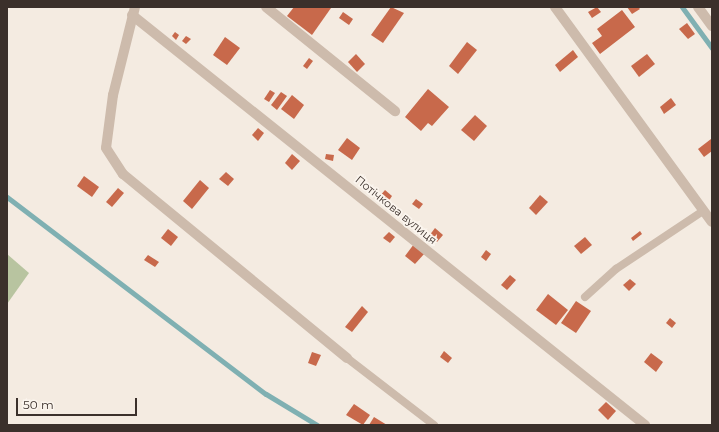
<!DOCTYPE html>
<meta charset="utf-8">
<style>
body{margin:0}
#map{position:relative;width:719px;height:432px;overflow:hidden;background:#f4ebe1;font-family:Montserrat,sans-serif}
div>[style]{position:absolute}
.green>*{inset:0;background:#b8c4a0}
.stream>*{height:5px;margin:-2.5px;padding:0 2.5px;transform-origin:2.5px;border-radius:2.5px;background:#7fb0b2}
.building>*{inset:0;background:#c8694b}
.service>*{height:8px;margin:-4px;padding:0 4px;transform-origin:4px;border-radius:4px;background:#cdbbac}
.minor>*{height:10px;margin:-5px;padding:0 5px;transform-origin:5px;border-radius:5px;background:#cdbbac}
span{translate:-50% -50%;white-space:nowrap;text-align:center;line-height:1.15;-webkit-text-stroke:3.5px #fbf5ee;paint-order:stroke}
.street-label{font-size:11px;color:#3b302b}
.frame{position:absolute;inset:0;border:8px solid #3b302b;pointer-events:none}
.scale{position:absolute;left:16px;top:398px;width:121px;height:18px;box-sizing:border-box;border:2px solid #3b302b;border-top:0;padding-left:5px;font-size:12px;line-height:14px;white-space:nowrap;color:#3b302b;-webkit-text-stroke:3px #fbf5ee;paint-order:stroke}
</style>
<div id="map">
<div class="green">
<i style="clip-path:polygon(7px 254px,29px 273px,7px 304px)"></i>
</div>
<div class="stream">
<i style="left:682px;top:7px;width:51px;rotate:53.8deg"></i>
<i style="left:7px;top:197px;width:325px;rotate:37.3deg"></i>
<i style="left:266px;top:394px;width:60px;rotate:31.3deg"></i>
</div>
<div class="building">
<i style="clip-path:polygon(294px 7px,330px 7px,331px 8px,312px 35px,287px 16px)"></i>
<i style="clip-path:polygon(391px 7px,404px 13px,383px 43px,371px 35px)"></i>
<i style="clip-path:polygon(597px 7px,601px 12px,592px 18px,588px 12px)"></i>
<i style="clip-path:polygon(627px 7px,638px 7px,640px 9px,632px 14px)"></i>
<i style="clip-path:polygon(622px 10px,635px 27px,600px 54px,592px 43px,602px 36px,597px 29px)"></i>
<i style="clip-path:polygon(343px 12px,353px 19px,349px 25px,339px 18px)"></i>
<i style="clip-path:polygon(687px 23px,695px 34px,688px 39px,679px 29px)"></i>
<i style="clip-path:polygon(175px 32px,179px 35px,176px 40px,172px 36px)"></i>
<i style="clip-path:polygon(186px 36px,191px 39px,186px 44px,182px 41px)"></i>
<i style="clip-path:polygon(225px 37px,240px 48px,227px 65px,213px 55px)"></i>
<i style="clip-path:polygon(467px 42px,477px 50px,458px 74px,449px 66px)"></i>
<i style="clip-path:polygon(573px 50px,578px 57px,560px 72px,555px 65px)"></i>
<i style="clip-path:polygon(356px 54px,365px 64px,357px 72px,348px 62px)"></i>
<i style="clip-path:polygon(647px 54px,655px 64px,639px 77px,631px 66px)"></i>
<i style="clip-path:polygon(309px 58px,313px 61px,307px 69px,303px 66px)"></i>
<i style="clip-path:polygon(428px 89px,449px 107px,432px 126px,428px 123px,421px 131px,405px 117px)"></i>
<i style="clip-path:polygon(270px 90px,275px 93px,269px 102px,264px 99px)"></i>
<i style="clip-path:polygon(281px 92px,287px 96px,277px 110px,271px 105px)"></i>
<i style="clip-path:polygon(292px 95px,304px 105px,294px 119px,281px 109px)"></i>
<i style="clip-path:polygon(671px 98px,676px 105px,664px 114px,660px 107px)"></i>
<i style="clip-path:polygon(475px 115px,487px 126px,474px 141px,461px 130px)"></i>
<i style="clip-path:polygon(258px 128px,264px 133px,258px 141px,252px 135px)"></i>
<i style="clip-path:polygon(347px 138px,360px 148px,352px 160px,338px 150px)"></i>
<i style="clip-path:polygon(711px 139px,712px 151px,704px 157px,698px 149px)"></i>
<i style="clip-path:polygon(292px 154px,300px 161px,292px 170px,285px 163px)"></i>
<i style="clip-path:polygon(326px 154px,334px 155px,333px 161px,325px 159px)"></i>
<i style="clip-path:polygon(226px 172px,234px 179px,228px 186px,219px 179px)"></i>
<i style="clip-path:polygon(84px 176px,99px 187px,92px 197px,77px 186px)"></i>
<i style="clip-path:polygon(200px 180px,209px 188px,192px 209px,183px 201px)"></i>
<i style="clip-path:polygon(118px 188px,124px 193px,112px 207px,106px 202px)"></i>
<i style="clip-path:polygon(385px 190px,392px 196px,388px 202px,380px 196px)"></i>
<i style="clip-path:polygon(540px 195px,548px 202px,536px 215px,529px 208px)"></i>
<i style="clip-path:polygon(416px 199px,423px 204px,419px 209px,412px 204px)"></i>
<i style="clip-path:polygon(435px 228px,443px 235px,437px 242px,429px 236px)"></i>
<i style="clip-path:polygon(168px 229px,178px 237px,171px 246px,161px 238px)"></i>
<i style="clip-path:polygon(640px 231px,642px 234px,633px 241px,631px 238px)"></i>
<i style="clip-path:polygon(389px 232px,395px 237px,390px 243px,383px 238px)"></i>
<i style="clip-path:polygon(585px 237px,592px 245px,581px 254px,574px 246px)"></i>
<i style="clip-path:polygon(414px 244px,425px 253px,415px 264px,405px 256px)"></i>
<i style="clip-path:polygon(486px 250px,491px 254px,486px 261px,481px 257px)"></i>
<i style="clip-path:polygon(148px 255px,159px 262px,155px 267px,144px 260px)"></i>
<i style="clip-path:polygon(510px 275px,516px 280px,507px 290px,501px 285px)"></i>
<i style="clip-path:polygon(630px 279px,636px 284px,629px 291px,623px 285px)"></i>
<i style="clip-path:polygon(548px 294px,568px 310px,556px 325px,536px 310px)"></i>
<i style="clip-path:polygon(576px 301px,591px 311px,576px 333px,561px 323px)"></i>
<i style="clip-path:polygon(362px 306px,368px 312px,352px 332px,345px 327px)"></i>
<i style="clip-path:polygon(670px 318px,676px 323px,672px 328px,666px 323px)"></i>
<i style="clip-path:polygon(444px 351px,452px 358px,448px 363px,440px 357px)"></i>
<i style="clip-path:polygon(312px 352px,321px 355px,316px 366px,308px 363px)"></i>
<i style="clip-path:polygon(651px 353px,663px 362px,656px 372px,644px 362px)"></i>
<i style="clip-path:polygon(606px 402px,616px 411px,608px 420px,598px 410px)"></i>
<i style="clip-path:polygon(354px 404px,370px 415px,363px 425px,346px 415px)"></i>
<i style="clip-path:polygon(374px 417px,387px 425px,369px 425px)"></i>
</div>
<div class="service">
<i style="left:585px;top:297px;width:42px;rotate:-42.1deg"></i>
<i style="left:616px;top:269px;width:105px;rotate:-33.7deg"></i>
<i style="left:347px;top:358px;width:110px;rotate:37.6deg"></i>
</div>
<div class="minor">
<i style="left:135px;top:7px;width:91px;rotate:104deg"></i>
<i style="left:113px;top:95px;width:53px;rotate:97.5deg"></i>
<i style="left:106px;top:148px;width:31px;rotate:57deg"></i>
<i style="left:123px;top:174px;width:290px;rotate:39.4deg"></i>
<i style="left:266px;top:7px;width:166px;rotate:38.9deg"></i>
<i style="left:555px;top:7px;width:266px;rotate:53.9deg"></i>
<i style="left:698px;top:7px;width:24px;rotate:54deg"></i>
<i style="left:132px;top:15px;width:657px;rotate:38.63deg"></i>
</div>
<div class="street-label">
<span style="left:396px;top:210px;rotate:39deg">Потічкова вулиця</span>
</div>
<div class="frame"></div>
<div class="scale">50 m</div>
</div>
